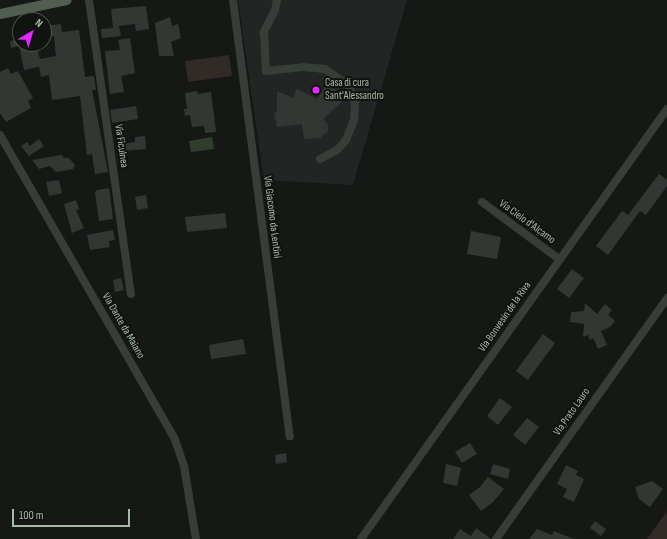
<!DOCTYPE html>
<style>
body{margin:0}
#map{position:relative;width:667px;height:539px;overflow:hidden;background:#161816;font-family:"Sofia Sans Condensed",sans-serif}
div>[style]{position:absolute}
.built>*{inset:0;background:#222523}
.green>*{inset:0;background:#312a26}
.water>*{inset:0;background:#313d2b}
.building>*{inset:0;background:#333734}
.minor>*{height:8px;margin:-4px;padding:0 4px;transform-origin:4px;border-radius:4px;background:#373e37}
.major>*{height:10px;margin:-5px;padding:0 5px;transform-origin:5px;border-radius:5px;background:#525d52}
.dots>*{width:11px;height:11px;translate:-50% -50%;box-sizing:border-box;border:2px solid #111311;border-radius:50%}
span{translate:-50% -50%;white-space:nowrap;text-align:center;line-height:1.15;-webkit-text-stroke:4px #111311;paint-order:stroke}
.poi-label{font-size:11px;color:#a9b9a7}
.left{translate:0 -50%;text-align:left}
.street-label{font-size:11px;color:#a9b9a7}
.north{position:absolute;left:12px;top:12px;width:40px;height:40px;box-sizing:border-box;background:#111311;border:1px solid #4e554d;border-radius:50%;rotate:38deg;font-size:11px;font-weight:700;line-height:16px;text-align:center;color:#a9b9a7}
.north::after{content:'';display:block;margin:auto;width:14px;height:18px;background:#e527ff;clip-path:polygon(50% 0,100% 100%,50% 72%,0 100%)}
.scale{position:absolute;left:12px;top:509px;width:118px;height:18px;box-sizing:border-box;border:2px solid #a9b9a7;border-top:0;padding-left:5px;font-size:12px;line-height:14px;white-space:nowrap;color:#a9b9a7;-webkit-text-stroke:3px #111311;paint-order:stroke}
</style>
<div id="map">
<div class="built">
<i style="clip-path:polygon(238px 0,407px 0,353px 185px,264px 180px)"></i>
</div>
<div class="green">
<i style="clip-path:polygon(229px 55px,232px 76px,188px 82px,185px 61px)"></i>
<i style="clip-path:polygon(667px 511px,667px 539px,647px 539px)"></i>
</div>
<div class="water">
<i style="clip-path:polygon(212px 137px,214px 149px,191px 152px,189px 141px)"></i>
</div>
<div class="building">
<i style="clip-path:polygon(146px 6px,149px 29px,136px 31px,135px 24px,119px 26px,121px 36px,102px 38px,101px 29px,113px 28px,111px 9px)"></i>
<i style="clip-path:polygon(170px 17px,172px 26px,178px 24px,181px 38px,171px 42px,174px 56px,159px 56px,155px 23px)"></i>
<i style="clip-path:polygon(61px 24px,62px 32px,79px 30px,85px 77px,94px 76px,96px 90px,92px 90px,108px 172px,95px 174px,92px 154px,87px 155px,80px 96px,52px 100px,49px 75px,41px 77px,39px 67px,24px 70px,19px 46px,11px 48px,10px 41px,20px 39px,20px 44px,36px 44px,40px 59px,56px 56px,54px 36px,44px 38px,44px 26px)"></i>
<i style="clip-path:polygon(130px 38px,135px 73px,121px 76px,124px 92px,110px 94px,105px 51px,120px 50px,118px 40px)"></i>
<i style="clip-path:polygon(8px 68px,11px 74px,18px 71px,33px 98px,28px 101px,31px 108px,6px 122px,0 113px,0 72px)"></i>
<i style="clip-path:polygon(325px 87px,337px 90px,334px 93px,342px 102px,323px 119px,328px 125px,328px 131px,320px 138px,304px 139px,302px 124px,277px 127px,274px 113px,277px 112px,277px 91px,293px 98px,297px 89px,317px 99px)"></i>
<i style="clip-path:polygon(197px 91px,198px 94px,211px 92px,216px 132px,205px 133px,204px 126px,192px 127px,190px 115px,185px 116px,184px 109px,187px 109px,185px 93px)"></i>
<i style="clip-path:polygon(136px 106px,138px 119px,112px 123px,110px 110px)"></i>
<i style="clip-path:polygon(145px 136px,146px 149px,123px 151px,122px 144px,135px 142px,135px 137px)"></i>
<i style="clip-path:polygon(39px 139px,44px 146px,29px 156px,21px 146px,27px 142px,30px 146px)"></i>
<i style="clip-path:polygon(61px 155px,64px 158px,69px 158px,75px 165px,73px 169px,56px 172px,50px 166px,39px 169px,32px 160px)"></i>
<i style="clip-path:polygon(659px 174px,667px 180px,667px 186px,646px 215px,640px 211px,608px 255px,596px 246px,622px 211px,628px 215px)"></i>
<i style="clip-path:polygon(59px 180px,62px 193px,49px 196px,46px 182px)"></i>
<i style="clip-path:polygon(109px 188px,113px 219px,99px 221px,95px 193px,97px 190px)"></i>
<i style="clip-path:polygon(146px 195px,148px 208px,137px 210px,135px 197px)"></i>
<i style="clip-path:polygon(76px 200px,79px 209px,76px 210px,84px 228px,72px 233px,64px 204px)"></i>
<i style="clip-path:polygon(225px 213px,227px 228px,187px 232px,185px 217px)"></i>
<i style="clip-path:polygon(113px 230px,115px 240px,109px 241px,110px 247px,90px 250px,87px 235px)"></i>
<i style="clip-path:polygon(471px 231px,501px 237px,497px 259px,467px 254px)"></i>
<i style="clip-path:polygon(572px 269px,584px 278px,569px 298px,557px 289px)"></i>
<i style="clip-path:polygon(121px 278px,124px 290px,115px 292px,113px 280px)"></i>
<i style="clip-path:polygon(585px 303px,597px 314px,605px 304px,612px 310px,608px 315px,615px 321px,610px 327px,601px 331px,607px 345px,598px 349px,593px 338px,590px 340px,588px 335px,583px 337px,584px 324px,570px 322px,571px 312px,584px 311px)"></i>
<i style="clip-path:polygon(543px 334px,555px 343px,528px 380px,516px 371px)"></i>
<i style="clip-path:polygon(243px 339px,246px 354px,211px 359px,209px 345px)"></i>
<i style="clip-path:polygon(500px 398px,512px 407px,498px 425px,487px 416px)"></i>
<i style="clip-path:polygon(527px 418px,539px 427px,525px 445px,513px 435px)"></i>
<i style="clip-path:polygon(470px 443px,477px 454px,462px 463px,455px 452px)"></i>
<i style="clip-path:polygon(286px 453px,287px 462px,276px 464px,275px 455px)"></i>
<i style="clip-path:polygon(446px 464px,461px 468px,457px 486px,443px 483px)"></i>
<i style="clip-path:polygon(493px 464px,510px 469px,508px 479px,490px 474px)"></i>
<i style="clip-path:polygon(566px 465px,578px 471px,576px 475px,584px 479px,574px 502px,563px 497px,567px 489px,557px 484px)"></i>
<i style="clip-path:polygon(488px 477px,504px 489px,493px 502px,481px 511px,469px 495px,480px 487px)"></i>
<i style="clip-path:polygon(652px 481px,663px 489px,650px 507px,639px 499px,635px 487px)"></i>
<i style="clip-path:polygon(595px 521px,606px 529px,601px 536px,590px 528px)"></i>
<i style="clip-path:polygon(476px 528px,491px 539px,453px 539px,460px 529px,471px 536px)"></i>
<i style="clip-path:polygon(537px 529px,552px 535px,554px 531px,574px 539px,529px 539px)"></i>
</div>
<div class="minor">
<i style="left:89px;top:0;width:297px;rotate:81.9deg"></i>
<i style="left:233px;top:0;width:440px;rotate:82.6deg"></i>
<i style="left:277px;top:0;width:10px;rotate:101deg"></i>
<i style="left:275px;top:10px;width:25px;rotate:117deg"></i>
<i style="left:264px;top:32px;width:39px;rotate:87deg"></i>
<i style="left:266px;top:71px;width:37px;rotate:-6deg"></i>
<i style="left:303px;top:67px;width:22px;rotate:5deg"></i>
<i style="left:325px;top:69px;width:29px;rotate:35deg"></i>
<i style="left:349px;top:86px;width:18px;rotate:71deg"></i>
<i style="left:355px;top:103px;width:17px;rotate:93deg"></i>
<i style="left:354px;top:120px;width:22px;rotate:112deg"></i>
<i style="left:346px;top:140px;width:13px;rotate:132deg"></i>
<i style="left:337px;top:150px;width:19px;rotate:152deg"></i>
<i style="left:0;top:135px;width:349px;rotate:60.1deg"></i>
<i style="left:174px;top:437px;width:31px;rotate:71deg"></i>
<i style="left:184px;top:466px;width:74px;rotate:80.7deg"></i>
<i style="left:482px;top:202px;width:96px;rotate:36.5deg"></i>
<i style="left:361px;top:539px;width:528px;rotate:-54.56deg"></i>
<i style="left:496px;top:539px;width:296px;rotate:-54.6deg"></i>
</div>
<div class="major">
<i style="left:0;top:14px;width:68px;rotate:-11.8deg"></i>
</div>
<div class="dots">
<i style="left:316px;top:90px;background:#e527ff"></i>
</div>
<div class="poi-label">
<span class="left" style="left:325px;top:90px">Casa di cura<br>Sant'Alessandro</span>
</div>
<div class="street-label">
<span style="left:121px;top:146px;rotate:82deg">Via Ficulnea</span>
<span style="left:272px;top:217px;rotate:83deg">Via Giacomo da Lentini</span>
<span style="left:527px;top:222px;rotate:36deg">Via Cielo d'Alcamo</span>
<span style="left:505px;top:317px;rotate:-55deg">Via Bonvesin de la Riva</span>
<span style="left:123px;top:326px;rotate:60deg">Via Dante da Maiano</span>
<span style="left:572px;top:412px;rotate:-55deg">Via Prato Lauro</span>
</div>
<div class="north">N</div>
<div class="scale">100 m</div>
</div>
